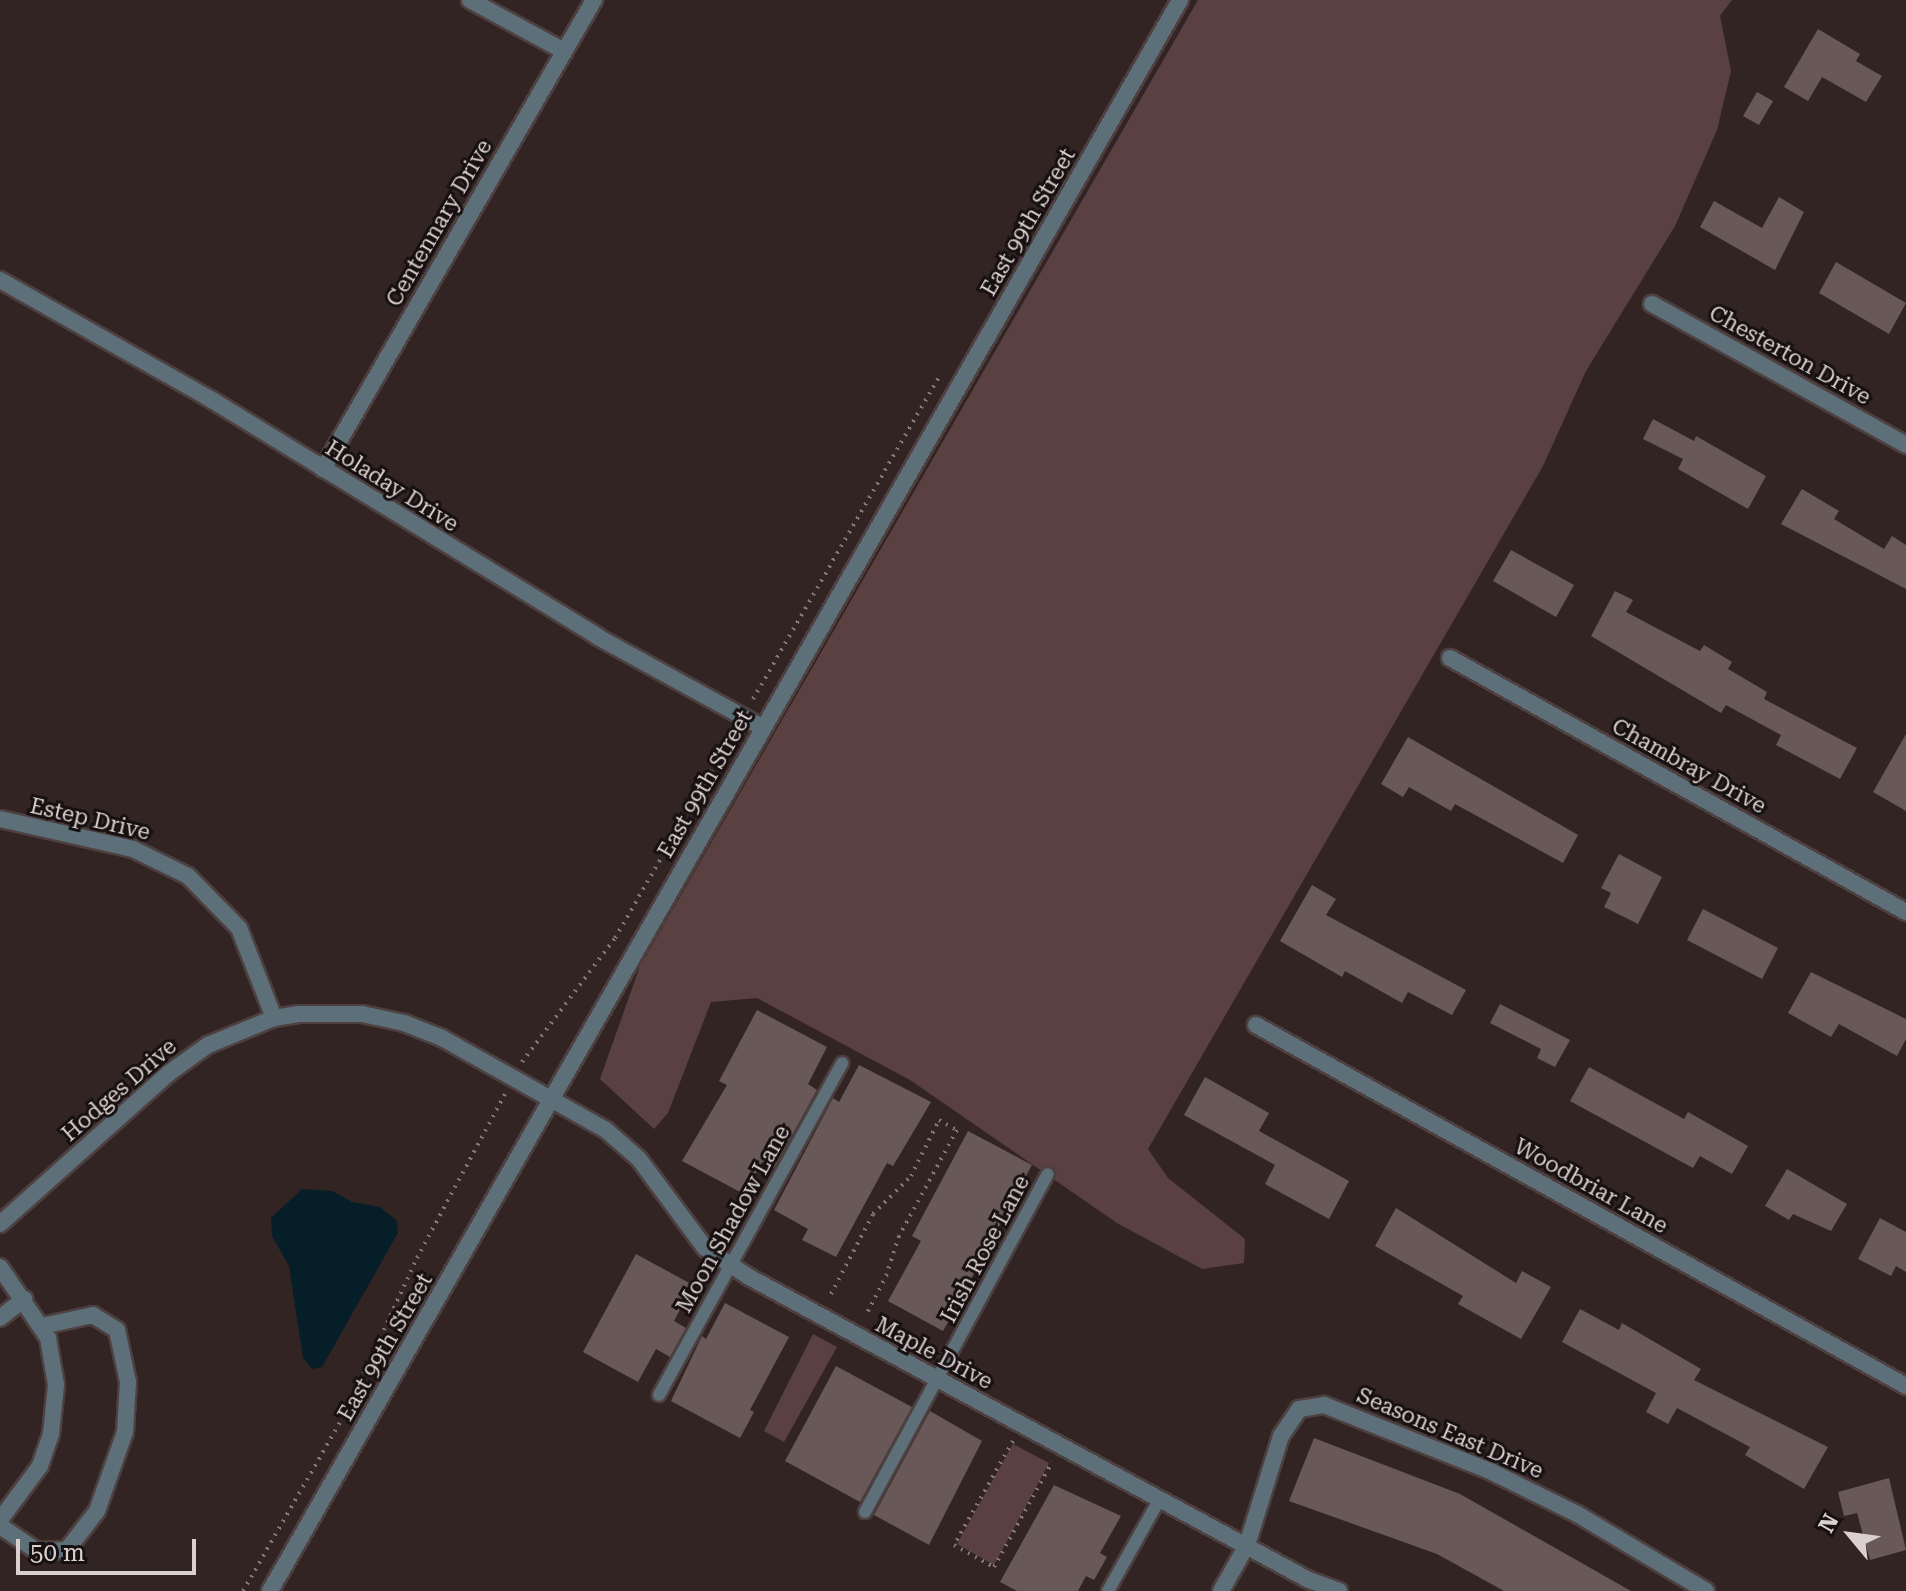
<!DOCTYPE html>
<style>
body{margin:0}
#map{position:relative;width:1906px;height:1591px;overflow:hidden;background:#332424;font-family:"Roboto Serif",serif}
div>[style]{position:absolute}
.green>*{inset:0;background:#5a4040}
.water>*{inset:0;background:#051e28}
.building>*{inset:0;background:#695858}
.path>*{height:4px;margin-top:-2px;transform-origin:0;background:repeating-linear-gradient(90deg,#847777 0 2px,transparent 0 8px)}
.roads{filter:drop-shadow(2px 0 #4e4040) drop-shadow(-2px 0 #4e4040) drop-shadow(0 2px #4e4040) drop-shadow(0 -2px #4e4040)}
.service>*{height:12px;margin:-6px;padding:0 6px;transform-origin:6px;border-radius:6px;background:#5d707a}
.minor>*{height:16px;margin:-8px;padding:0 8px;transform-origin:8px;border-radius:8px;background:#5d707a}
span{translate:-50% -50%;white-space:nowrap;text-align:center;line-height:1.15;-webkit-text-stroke:6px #161010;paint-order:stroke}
.street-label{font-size:22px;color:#dbd0d0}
.north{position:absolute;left:1810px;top:1495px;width:80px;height:80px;-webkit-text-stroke:6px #161010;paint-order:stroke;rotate:299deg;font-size:22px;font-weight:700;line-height:32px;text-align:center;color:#dbd0d0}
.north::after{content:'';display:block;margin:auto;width:28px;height:36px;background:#dbd0d0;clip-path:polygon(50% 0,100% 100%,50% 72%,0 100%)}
.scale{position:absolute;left:16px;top:1539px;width:180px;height:36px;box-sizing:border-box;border:4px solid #dbd0d0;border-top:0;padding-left:10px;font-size:24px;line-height:28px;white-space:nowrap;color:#dbd0d0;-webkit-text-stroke:6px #161010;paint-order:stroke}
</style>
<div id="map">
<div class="green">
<i style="clip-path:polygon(1198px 0,1732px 0,1720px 16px,1731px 71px,1717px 130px,1675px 226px,1586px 371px,1543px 466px,1148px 1149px,1168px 1178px,1245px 1239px,1244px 1263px,1202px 1269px,1117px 1223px,910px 1080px,757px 998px,711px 1002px,668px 1113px,654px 1129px,600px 1079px,640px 966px)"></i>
<i style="clip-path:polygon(813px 1334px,837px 1347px,784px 1442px,764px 1431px)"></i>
<i style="clip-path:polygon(1013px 1444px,1049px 1463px,994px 1565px,957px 1544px)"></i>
</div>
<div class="water">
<i style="clip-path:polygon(302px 1189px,332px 1191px,352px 1202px,380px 1207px,397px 1221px,398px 1233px,322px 1367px,312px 1369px,303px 1358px,289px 1266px,272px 1236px,271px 1218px)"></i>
</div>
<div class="building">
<i style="clip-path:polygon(1818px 29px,1860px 54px,1856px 61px,1882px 76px,1866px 102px,1822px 77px,1808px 101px,1784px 87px)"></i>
<i style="clip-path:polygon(1757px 92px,1773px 101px,1759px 125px,1743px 116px)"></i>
<i style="clip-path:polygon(1779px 197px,1804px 212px,1775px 270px,1700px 227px,1714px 201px,1762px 228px)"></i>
<i style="clip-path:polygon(1836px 262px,1906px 303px,1889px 334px,1819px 293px)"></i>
<i style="clip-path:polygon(1653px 419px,1694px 441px,1696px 436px,1766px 476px,1748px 509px,1678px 469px,1683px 459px,1643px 439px)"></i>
<i style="clip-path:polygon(1802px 489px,1839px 511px,1834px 519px,1884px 549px,1892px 536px,1906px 545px,1906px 589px,1781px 524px)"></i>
<i style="clip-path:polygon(1511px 550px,1574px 585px,1556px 617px,1493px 581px)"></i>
<i style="clip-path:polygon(1615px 591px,1633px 600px,1626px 612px,1700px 651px,1704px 645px,1732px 662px,1728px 669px,1767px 692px,1764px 699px,1857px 748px,1840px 779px,1776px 745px,1781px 735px,1726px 705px,1721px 713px,1591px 636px)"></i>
<i style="clip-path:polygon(1906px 734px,1906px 811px,1873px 792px)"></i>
<i style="clip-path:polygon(1408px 737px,1578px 835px,1563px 863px,1455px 804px,1451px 811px,1409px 787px,1403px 797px,1381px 784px)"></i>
<i style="clip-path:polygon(1619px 854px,1662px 877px,1638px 924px,1604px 907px,1611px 893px,1601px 888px)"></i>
<i style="clip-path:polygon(1312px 885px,1336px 899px,1326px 915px,1466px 990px,1452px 1015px,1408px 992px,1402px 1003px,1345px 971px,1342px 977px,1280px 941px)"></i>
<i style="clip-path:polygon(1703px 909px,1778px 948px,1762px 979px,1687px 940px)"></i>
<i style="clip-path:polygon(1811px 972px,1906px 1019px,1906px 1039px,1897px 1056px,1839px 1024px,1831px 1037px,1788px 1013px)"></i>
<i style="clip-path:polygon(1500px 1004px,1570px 1040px,1555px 1067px,1537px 1058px,1541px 1049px,1490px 1023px)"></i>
<i style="clip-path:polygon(757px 1010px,827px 1047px,808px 1084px,817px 1090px,774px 1168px,762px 1162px,744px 1194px,682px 1161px,727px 1085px,719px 1081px)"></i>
<i style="clip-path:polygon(859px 1065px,931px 1102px,893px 1166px,887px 1163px,836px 1257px,802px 1240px,808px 1229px,774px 1210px,833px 1098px,839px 1102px)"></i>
<i style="clip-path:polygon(1589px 1067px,1684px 1119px,1688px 1112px,1748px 1146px,1732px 1174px,1700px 1156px,1693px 1168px,1570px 1101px)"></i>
<i style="clip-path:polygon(1205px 1077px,1269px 1113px,1259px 1131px,1349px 1181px,1329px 1219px,1265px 1184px,1275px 1165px,1184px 1115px)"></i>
<i style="clip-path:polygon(968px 1131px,1032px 1165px,943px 1331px,888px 1301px,921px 1241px,912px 1236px)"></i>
<i style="clip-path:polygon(1787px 1169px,1847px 1204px,1831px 1231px,1793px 1214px,1789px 1220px,1765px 1206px)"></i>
<i style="clip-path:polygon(1396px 1208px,1516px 1283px,1522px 1271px,1551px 1287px,1521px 1339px,1458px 1304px,1463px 1296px,1375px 1246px)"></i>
<i style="clip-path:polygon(1880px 1218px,1906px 1232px,1906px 1272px,1896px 1266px,1891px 1276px,1858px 1259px)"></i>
<i style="clip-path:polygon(636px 1254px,693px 1285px,674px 1321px,686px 1328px,670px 1357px,656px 1349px,638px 1382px,583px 1352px)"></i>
<i style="clip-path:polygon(725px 1303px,789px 1337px,750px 1410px,754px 1412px,740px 1438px,671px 1401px,702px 1336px,706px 1339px)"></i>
<i style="clip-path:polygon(1580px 1309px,1619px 1330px,1622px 1323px,1646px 1337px,1701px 1369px,1694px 1380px,1828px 1447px,1804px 1489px,1745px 1455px,1750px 1447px,1677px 1408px,1668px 1424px,1646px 1412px,1656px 1393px,1562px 1342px)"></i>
<i style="clip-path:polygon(836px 1366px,912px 1407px,860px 1502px,785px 1461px)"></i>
<i style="clip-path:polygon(930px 1411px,982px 1441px,929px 1545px,874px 1515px)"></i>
<i style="clip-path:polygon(1314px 1438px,1460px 1494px,1631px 1591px,1504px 1591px,1437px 1554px,1289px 1501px)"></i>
<i style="clip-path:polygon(1889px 1478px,1906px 1550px,1870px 1560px,1857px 1513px,1844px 1516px,1838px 1492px)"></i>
<i style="clip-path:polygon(1054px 1485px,1121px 1516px,1100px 1553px,1107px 1557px,1094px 1580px,1086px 1576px,1078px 1591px,1017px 1591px,1000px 1582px)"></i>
</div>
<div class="path">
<i style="left:753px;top:699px;width:372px;rotate:-60deg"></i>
<i style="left:522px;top:1062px;width:155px;rotate:-53.1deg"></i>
<i style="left:615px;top:938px;width:236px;rotate:-60deg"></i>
<i style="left:831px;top:1294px;width:90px;rotate:-62.3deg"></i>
<i style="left:873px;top:1214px;width:54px;rotate:-45deg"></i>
<i style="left:911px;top:1176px;width:63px;rotate:-63.4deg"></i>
<i style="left:939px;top:1120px;width:21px;rotate:29deg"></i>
<i style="left:957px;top:1130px;width:121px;rotate:118.7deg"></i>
<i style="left:899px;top:1236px;width:40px;rotate:108deg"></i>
<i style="left:887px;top:1274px;width:44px;rotate:117.1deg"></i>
<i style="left:1013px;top:1441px;width:120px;rotate:119.6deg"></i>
<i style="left:954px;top:1545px;width:46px;rotate:28.8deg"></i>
<i style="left:994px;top:1567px;width:120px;rotate:-61.1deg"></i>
<i style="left:243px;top:1591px;width:209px;rotate:-60.1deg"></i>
<i style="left:347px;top:1410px;width:167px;rotate:-65.3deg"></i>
<i style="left:417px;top:1258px;width:186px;rotate:-61.8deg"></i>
</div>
<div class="roads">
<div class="service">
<i style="left:659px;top:1395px;width:379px;rotate:-61.1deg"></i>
<i style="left:865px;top:1512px;width:384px;rotate:-61.6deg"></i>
<i style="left:1108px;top:1591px;width:104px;rotate:-60.7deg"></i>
</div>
<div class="minor">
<i style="left:470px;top:0;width:107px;rotate:28.5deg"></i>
<i style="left:0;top:280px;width:244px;rotate:29.5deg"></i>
<i style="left:212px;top:400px;width:453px;rotate:31.5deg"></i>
<i style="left:598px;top:637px;width:187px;rotate:28.8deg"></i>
<i style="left:1652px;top:304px;width:291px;rotate:29deg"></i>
<i style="left:323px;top:469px;width:542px;rotate:-59.98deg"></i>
<i style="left:1450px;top:658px;width:522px;rotate:29.12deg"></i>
<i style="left:0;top:819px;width:136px;rotate:12.7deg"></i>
<i style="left:133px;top:849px;width:61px;rotate:26.1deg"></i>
<i style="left:188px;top:876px;width:73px;rotate:45.6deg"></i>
<i style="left:239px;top:928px;width:97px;rotate:68.7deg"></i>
<i style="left:1256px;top:1025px;width:744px;rotate:29.05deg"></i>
<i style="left:0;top:1224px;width:227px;rotate:-41.8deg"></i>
<i style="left:169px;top:1073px;width:48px;rotate:-35.7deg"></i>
<i style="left:208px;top:1045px;width:71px;rotate:-22.2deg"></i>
<i style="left:274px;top:1018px;width:24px;rotate:-9deg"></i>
<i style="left:298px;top:1014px;width:64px"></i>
<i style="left:362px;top:1014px;width:43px;rotate:12.1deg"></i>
<i style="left:404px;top:1023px;width:41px;rotate:21.5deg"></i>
<i style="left:442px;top:1038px;width:188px;rotate:29.3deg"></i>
<i style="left:606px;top:1130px;width:44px;rotate:41.3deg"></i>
<i style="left:639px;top:1159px;width:111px;rotate:53.4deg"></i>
<i style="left:705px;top:1248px;width:53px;rotate:33.4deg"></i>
<i style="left:749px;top:1277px;width:637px;rotate:28.42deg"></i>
<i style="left:1309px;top:1580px;width:32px;rotate:20deg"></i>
<i style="left:0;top:1267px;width:86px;rotate:55.9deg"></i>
<i style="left:48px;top:1338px;width:48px;rotate:80.3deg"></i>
<i style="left:56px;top:1385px;width:49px;rotate:95.8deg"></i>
<i style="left:51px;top:1434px;width:34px;rotate:109deg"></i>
<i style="left:40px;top:1466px;width:67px;rotate:126.5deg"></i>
<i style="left:0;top:1318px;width:31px;rotate:-38deg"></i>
<i style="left:0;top:1526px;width:45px;rotate:34deg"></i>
<i style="left:37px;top:1551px;width:30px;rotate:-2deg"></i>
<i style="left:67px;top:1550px;width:49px;rotate:-52.4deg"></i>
<i style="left:97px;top:1511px;width:84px;rotate:-70.5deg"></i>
<i style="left:125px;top:1432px;width:50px;rotate:-86.6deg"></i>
<i style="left:128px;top:1382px;width:53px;rotate:-101.9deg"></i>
<i style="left:117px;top:1330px;width:28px;rotate:-148deg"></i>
<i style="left:93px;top:1315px;width:52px;rotate:167.8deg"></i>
<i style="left:270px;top:1591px;width:1833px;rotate:-60.23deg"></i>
<i style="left:1221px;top:1591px;width:53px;rotate:-60.5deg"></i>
<i style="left:1247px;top:1545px;width:114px;rotate:-72.7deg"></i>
<i style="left:1281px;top:1436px;width:32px;rotate:-56deg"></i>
<i style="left:1299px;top:1409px;width:25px;rotate:-9deg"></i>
<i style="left:1324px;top:1405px;width:181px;rotate:21.7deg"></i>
<i style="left:1492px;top:1472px;width:95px;rotate:26.3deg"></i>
<i style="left:1577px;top:1514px;width:150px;rotate:30.8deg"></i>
</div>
</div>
<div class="street-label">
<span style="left:1028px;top:222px;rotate:-60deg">East 99th Street</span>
<span style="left:439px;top:223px;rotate:-60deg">Centennary Drive</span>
<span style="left:1790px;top:355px;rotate:29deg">Chesterton Drive</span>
<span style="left:392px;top:486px;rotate:32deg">Holaday Drive</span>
<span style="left:1689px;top:766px;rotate:29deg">Chambray Drive</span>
<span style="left:705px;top:784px;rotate:-60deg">East 99th Street</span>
<span style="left:90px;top:819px;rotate:13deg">Estep Drive</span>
<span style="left:119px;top:1090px;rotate:-41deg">Hodges Drive</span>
<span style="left:1591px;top:1186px;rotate:29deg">Woodbriar Lane</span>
<span style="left:733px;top:1219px;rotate:-61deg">Moon Shadow Lane</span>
<span style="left:985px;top:1249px;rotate:-62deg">Irish Rose Lane</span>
<span style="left:385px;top:1347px;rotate:-60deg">East 99th Street</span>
<span style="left:934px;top:1353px;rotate:28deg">Maple Drive</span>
<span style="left:1450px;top:1433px;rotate:23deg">Seasons East Drive</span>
</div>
<div class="north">N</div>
<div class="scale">50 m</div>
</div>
